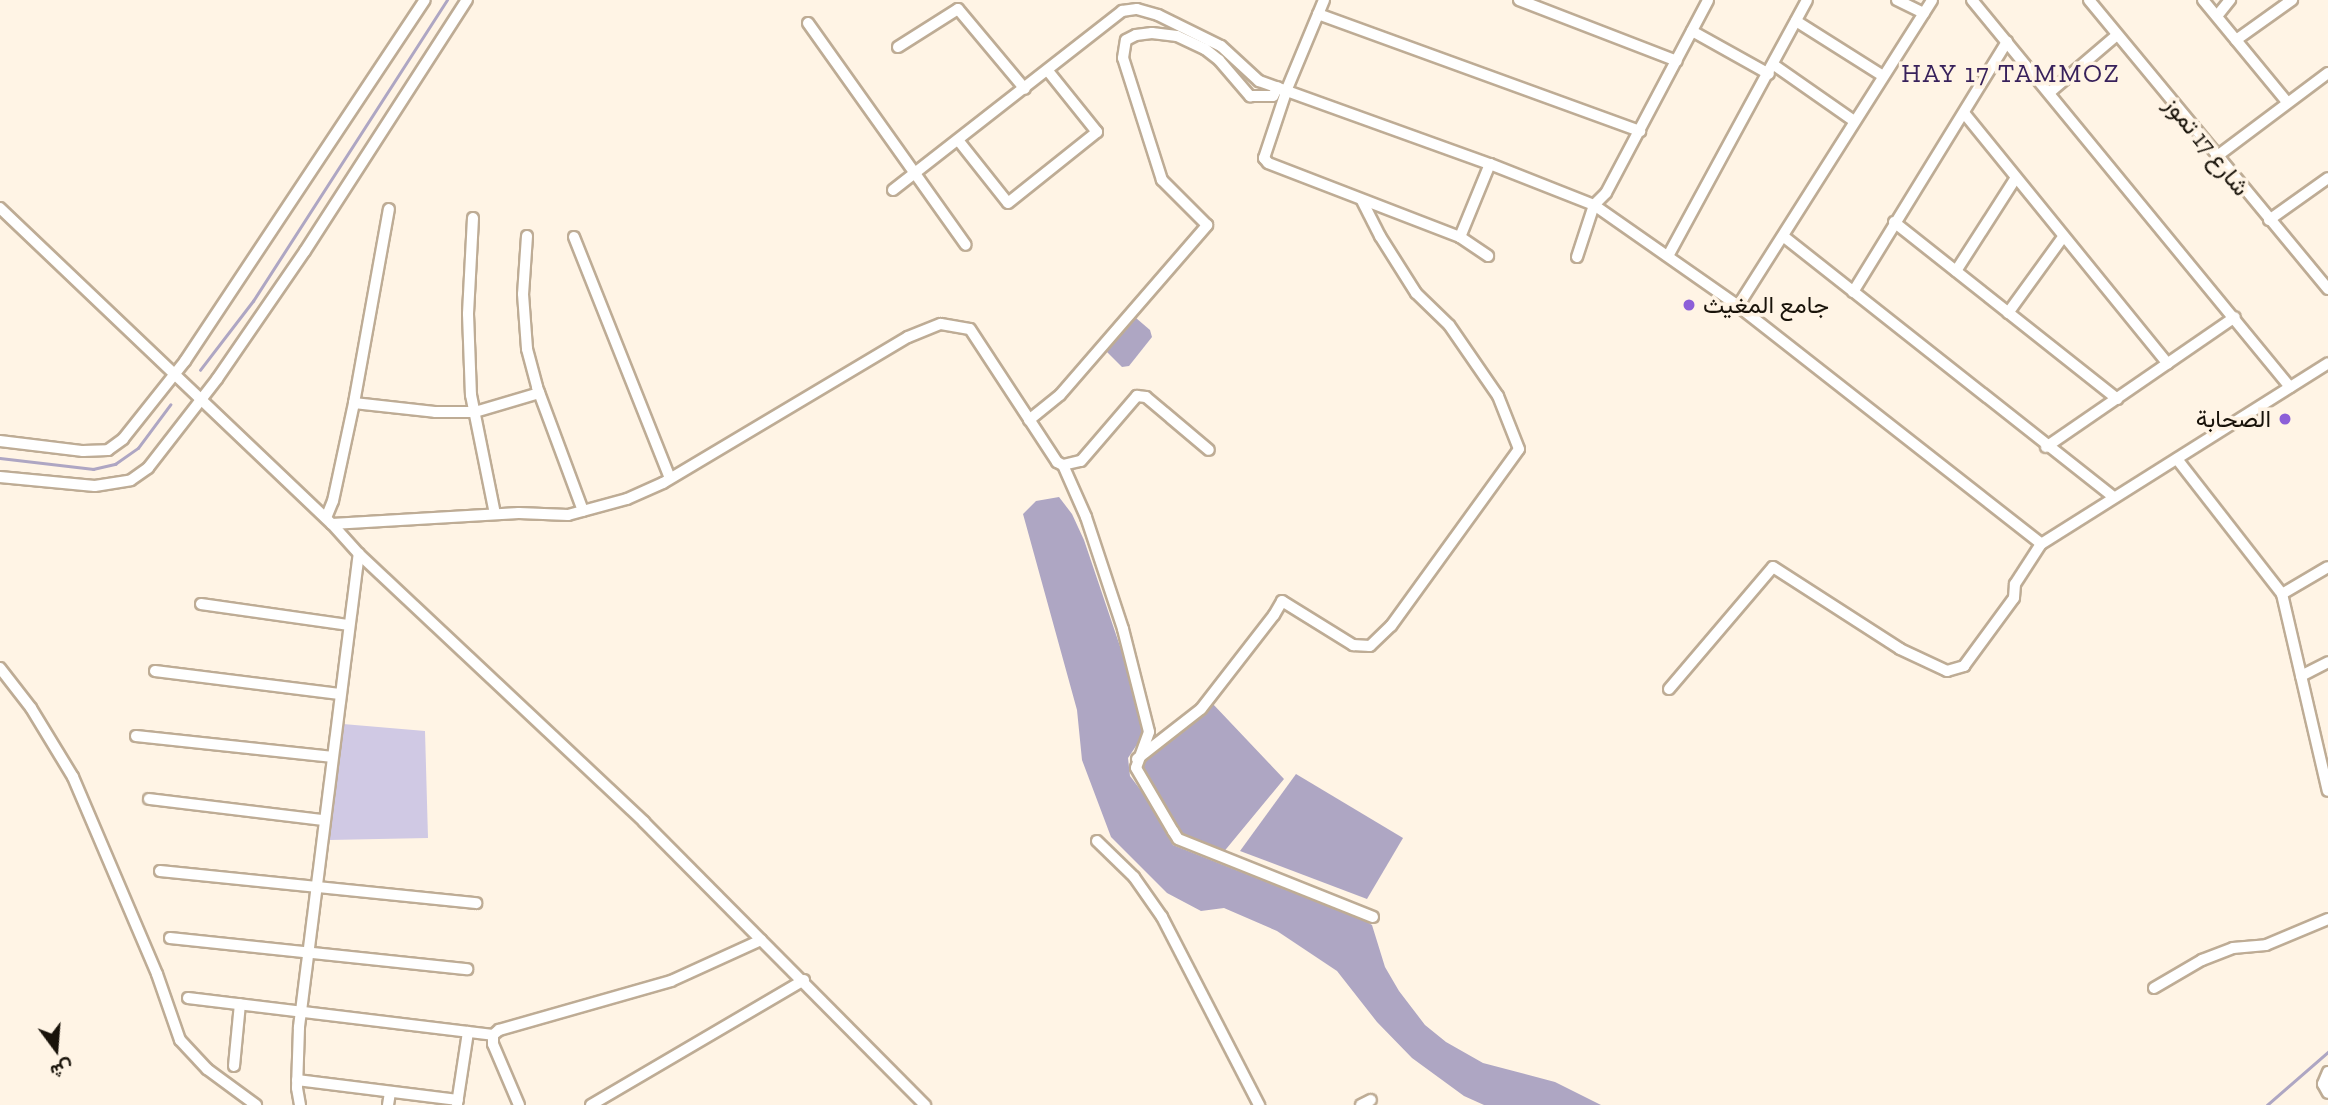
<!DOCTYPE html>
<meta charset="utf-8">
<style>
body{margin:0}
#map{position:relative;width:2328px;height:1105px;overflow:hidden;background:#fff4e5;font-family:"Zilla Slab",Vazirmatn,serif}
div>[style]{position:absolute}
.green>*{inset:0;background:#d0c9e4}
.water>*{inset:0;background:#aea6c3}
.stream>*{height:2.5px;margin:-1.25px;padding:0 1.25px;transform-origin:1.25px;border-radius:1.25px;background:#aea6c3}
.roads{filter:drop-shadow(2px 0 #beac95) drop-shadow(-2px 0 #beac95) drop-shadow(0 2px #beac95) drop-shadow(0 -2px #beac95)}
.street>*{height:10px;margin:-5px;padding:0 5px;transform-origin:5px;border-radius:5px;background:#fff}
.dots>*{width:19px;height:19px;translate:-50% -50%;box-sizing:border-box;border:4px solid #fff4e5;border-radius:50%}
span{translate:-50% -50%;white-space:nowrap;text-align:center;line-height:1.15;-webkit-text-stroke:7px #fff4e5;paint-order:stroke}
.street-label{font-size:24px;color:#19130a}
.poi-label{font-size:24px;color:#19130a}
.left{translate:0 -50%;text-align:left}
.right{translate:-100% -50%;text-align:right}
.neighbourhood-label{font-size:26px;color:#38215b;letter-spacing:2px}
.north{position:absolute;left:21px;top:1014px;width:70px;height:70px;-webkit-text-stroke:5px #fff4e5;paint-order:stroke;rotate:164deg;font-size:19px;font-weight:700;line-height:28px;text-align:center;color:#19130a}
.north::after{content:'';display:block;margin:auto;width:24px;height:32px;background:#19130a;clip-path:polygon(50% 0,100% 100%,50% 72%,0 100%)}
</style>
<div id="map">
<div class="green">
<i style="clip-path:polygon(343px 724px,425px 731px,428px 838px,329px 840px,334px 761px)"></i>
</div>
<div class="water">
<i style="clip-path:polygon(1131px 318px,1136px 318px,1150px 330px,1152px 337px,1129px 366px,1122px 367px,1106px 351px,1107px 345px)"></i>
<i style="clip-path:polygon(1059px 497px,1072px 514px,1084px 540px,1126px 664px,1142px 728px,1140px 740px,1128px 758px,1130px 776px,1146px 797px,1173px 845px,1367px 922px,1372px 925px,1385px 967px,1399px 991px,1425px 1025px,1446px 1042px,1483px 1063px,1555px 1082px,1601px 1105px,1484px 1105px,1464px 1096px,1412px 1058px,1377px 1022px,1337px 971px,1277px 931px,1224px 908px,1201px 911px,1167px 893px,1111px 837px,1082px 760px,1077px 710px,1023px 514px,1036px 501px)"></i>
<i style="clip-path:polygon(1212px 703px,1284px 779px,1222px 854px,1180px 837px,1139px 763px,1204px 713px)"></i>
<i style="clip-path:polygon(1296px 774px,1403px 838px,1367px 899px,1240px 851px)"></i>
</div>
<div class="stream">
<i style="left:200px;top:370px;width:87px;rotate:-52.5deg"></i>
<i style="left:253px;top:301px;width:358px;rotate:-57.2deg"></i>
<i style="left:0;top:458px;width:94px;rotate:6.7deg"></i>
<i style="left:93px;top:469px;width:23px;rotate:-13deg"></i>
<i style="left:115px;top:464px;width:28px;rotate:-35deg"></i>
<i style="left:138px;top:448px;width:54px;rotate:-53.3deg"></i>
<i style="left:2267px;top:1105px;width:81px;rotate:-41deg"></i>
</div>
<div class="roads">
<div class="street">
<i style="left:1324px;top:0;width:96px;rotate:112.6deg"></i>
<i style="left:1287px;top:89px;width:73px;rotate:108.4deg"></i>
<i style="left:1264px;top:158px;width:6px;rotate:51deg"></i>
<i style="left:1268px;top:163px;width:206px;rotate:21.1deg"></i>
<i style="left:1460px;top:237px;width:34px;rotate:34deg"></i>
<i style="left:1519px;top:0;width:169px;rotate:21.1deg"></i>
<i style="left:1897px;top:0;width:30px;rotate:26deg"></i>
<i style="left:1972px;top:0;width:501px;rotate:50.59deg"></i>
<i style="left:2089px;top:0;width:375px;rotate:50.4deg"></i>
<i style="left:2203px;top:0;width:132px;rotate:50.5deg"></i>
<i style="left:1318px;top:14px;width:343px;rotate:20deg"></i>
<i style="left:2217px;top:16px;width:21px;rotate:-51deg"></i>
<i style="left:1796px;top:21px;width:103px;rotate:32.3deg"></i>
<i style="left:808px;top:23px;width:272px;rotate:54.6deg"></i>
<i style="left:1692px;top:31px;width:88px;rotate:29.2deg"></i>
<i style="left:2236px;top:40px;width:69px;rotate:-35.5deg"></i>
<i style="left:898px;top:47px;width:71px;rotate:-32.3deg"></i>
<i style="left:958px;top:9px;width:104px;rotate:50.1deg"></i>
<i style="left:1774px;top:65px;width:98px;rotate:35deg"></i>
<i style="left:2049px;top:93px;width:89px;rotate:-40.5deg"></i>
<i style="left:1964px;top:113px;width:323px;rotate:50.9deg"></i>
<i style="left:958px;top:140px;width:80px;rotate:51.6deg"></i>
<i style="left:1008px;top:203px;width:114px;rotate:-38.6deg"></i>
<i style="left:1097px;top:132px;width:78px;rotate:-128.8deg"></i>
<i style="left:2216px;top:157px;width:140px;rotate:-36.9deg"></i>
<i style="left:893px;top:190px;width:291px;rotate:-38deg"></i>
<i style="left:1122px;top:11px;width:15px;rotate:-8deg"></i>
<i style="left:1137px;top:9px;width:22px;rotate:16deg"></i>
<i style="left:1158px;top:15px;width:70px;rotate:26.2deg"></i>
<i style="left:1221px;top:46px;width:52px;rotate:42.6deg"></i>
<i style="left:1259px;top:81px;width:245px;rotate:19.8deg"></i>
<i style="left:1490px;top:164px;width:112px;rotate:21.5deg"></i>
<i style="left:1594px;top:205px;width:176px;rotate:35deg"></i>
<i style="left:1738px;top:306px;width:385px;rotate:38.1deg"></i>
<i style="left:0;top:208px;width:458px;rotate:43.6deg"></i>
<i style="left:332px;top:524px;width:40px;rotate:48deg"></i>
<i style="left:359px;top:554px;width:391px;rotate:43.2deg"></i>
<i style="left:644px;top:822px;width:399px;rotate:45.2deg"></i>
<i style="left:473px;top:218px;width:96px;rotate:93deg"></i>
<i style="left:468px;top:314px;width:81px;rotate:87.9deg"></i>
<i style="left:471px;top:395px;width:121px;rotate:78.6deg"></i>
<i style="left:2269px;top:220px;width:72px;rotate:-35.4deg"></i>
<i style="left:1894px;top:222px;width:285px;rotate:38.4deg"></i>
<i style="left:527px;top:236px;width:58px;rotate:93.9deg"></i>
<i style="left:523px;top:294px;width:55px;rotate:85.8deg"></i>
<i style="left:527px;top:349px;width:39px;rotate:75deg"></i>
<i style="left:537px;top:387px;width:132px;rotate:69.6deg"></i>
<i style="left:1783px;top:236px;width:421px;rotate:38.3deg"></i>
<i style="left:574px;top:237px;width:259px;rotate:68.3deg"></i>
<i style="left:1460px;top:237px;width:79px;rotate:-67.7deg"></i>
<i style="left:1668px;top:256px;width:291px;rotate:-61.5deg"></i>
<i style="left:1577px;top:257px;width:55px;rotate:-71.9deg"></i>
<i style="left:1594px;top:205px;width:17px;rotate:-45deg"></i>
<i style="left:1606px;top:193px;width:218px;rotate:-62.1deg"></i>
<i style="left:1956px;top:271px;width:109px;rotate:-57.3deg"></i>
<i style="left:1853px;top:292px;width:294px;rotate:-58.4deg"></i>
<i style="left:1738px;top:306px;width:362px;rotate:-57.6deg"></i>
<i style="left:2008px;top:313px;width:94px;rotate:-54.1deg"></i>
<i style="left:354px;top:403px;width:81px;rotate:6.3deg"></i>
<i style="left:435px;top:412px;width:40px"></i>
<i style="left:475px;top:412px;width:67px;rotate:-16.5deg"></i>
<i style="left:1029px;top:420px;width:40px;rotate:-39deg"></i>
<i style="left:1060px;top:395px;width:225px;rotate:-49.1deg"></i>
<i style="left:1207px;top:225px;width:64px;rotate:-135deg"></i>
<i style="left:1162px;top:180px;width:128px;rotate:-107.7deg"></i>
<i style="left:1123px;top:58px;width:18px;rotate:-81deg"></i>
<i style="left:1126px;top:40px;width:11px;rotate:-27deg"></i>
<i style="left:1136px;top:35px;width:16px;rotate:-7deg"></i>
<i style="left:1152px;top:33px;width:25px;rotate:7deg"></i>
<i style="left:1177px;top:36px;width:31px;rotate:25deg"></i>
<i style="left:1205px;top:49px;width:18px;rotate:38deg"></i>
<i style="left:1219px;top:60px;width:48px;rotate:49.3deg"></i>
<i style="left:1250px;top:96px;width:23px"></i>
<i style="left:1273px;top:96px;width:10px;rotate:-61deg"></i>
<i style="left:0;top:441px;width:84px;rotate:6.9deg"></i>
<i style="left:83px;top:451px;width:25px;rotate:-2deg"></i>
<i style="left:108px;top:450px;width:19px;rotate:-36deg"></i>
<i style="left:123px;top:439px;width:100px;rotate:-51.5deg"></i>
<i style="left:185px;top:361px;width:433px;rotate:-56.4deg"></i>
<i style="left:2046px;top:447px;width:229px;rotate:-34.5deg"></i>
<i style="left:2177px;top:459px;width:171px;rotate:52.1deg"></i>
<i style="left:2282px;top:594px;width:202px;rotate:76.9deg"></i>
<i style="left:1063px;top:465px;width:57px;rotate:66.1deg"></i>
<i style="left:1086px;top:517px;width:118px;rotate:71.7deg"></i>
<i style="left:1123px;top:629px;width:106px;rotate:75.8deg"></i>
<i style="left:1149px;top:732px;width:38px;rotate:110deg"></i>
<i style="left:1136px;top:768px;width:73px;rotate:59.6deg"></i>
<i style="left:1173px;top:831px;width:9px;rotate:58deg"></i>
<i style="left:1178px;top:839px;width:210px;rotate:21.8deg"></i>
<i style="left:0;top:477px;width:95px;rotate:5.4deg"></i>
<i style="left:95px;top:486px;width:36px;rotate:-9deg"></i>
<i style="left:131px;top:480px;width:21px;rotate:-35deg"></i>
<i style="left:148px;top:468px;width:113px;rotate:-52.2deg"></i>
<i style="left:217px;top:379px;width:155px;rotate:-55.5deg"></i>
<i style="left:305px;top:251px;width:299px;rotate:-57.2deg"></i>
<i style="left:326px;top:518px;width:18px;rotate:-68deg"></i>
<i style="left:333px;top:501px;width:100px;rotate:-77.9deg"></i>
<i style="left:354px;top:403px;width:197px;rotate:-79.8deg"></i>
<i style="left:332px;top:524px;width:187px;rotate:-3.4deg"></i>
<i style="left:519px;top:513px;width:49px;rotate:2.3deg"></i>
<i style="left:568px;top:515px;width:61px;rotate:-15.2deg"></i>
<i style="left:627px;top:499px;width:39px;rotate:-24deg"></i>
<i style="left:663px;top:483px;width:285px;rotate:-30.8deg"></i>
<i style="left:908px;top:337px;width:35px;rotate:-22deg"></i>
<i style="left:941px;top:324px;width:29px;rotate:10deg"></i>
<i style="left:970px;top:329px;width:159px;rotate:56.8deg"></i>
<i style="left:1057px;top:462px;width:7px;rotate:27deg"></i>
<i style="left:1063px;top:465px;width:18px;rotate:-13deg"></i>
<i style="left:1081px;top:461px;width:86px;rotate:-49.3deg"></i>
<i style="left:1137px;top:396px;width:9px;rotate:6deg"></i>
<i style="left:1146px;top:397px;width:82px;rotate:40.1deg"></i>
<i style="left:2282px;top:594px;width:53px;rotate:-30.4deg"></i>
<i style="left:201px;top:604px;width:148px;rotate:8.1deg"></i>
<i style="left:0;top:668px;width:51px;rotate:52.2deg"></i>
<i style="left:31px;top:708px;width:81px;rotate:58.7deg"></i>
<i style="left:73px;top:777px;width:214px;rotate:66.9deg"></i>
<i style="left:157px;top:974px;width:70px;rotate:70.8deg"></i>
<i style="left:180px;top:1040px;width:40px;rotate:47deg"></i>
<i style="left:207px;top:1069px;width:61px;rotate:36.3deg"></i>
<i style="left:155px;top:671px;width:186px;rotate:7.1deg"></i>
<i style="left:2301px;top:676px;width:30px;rotate:-27deg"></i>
<i style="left:1669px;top:689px;width:160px;rotate:-49.6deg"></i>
<i style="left:1773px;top:567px;width:151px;rotate:32.8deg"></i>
<i style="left:1900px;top:649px;width:52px;rotate:25.1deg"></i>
<i style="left:1947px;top:671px;width:18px;rotate:-16deg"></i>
<i style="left:1964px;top:666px;width:84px;rotate:-53.7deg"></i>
<i style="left:2014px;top:598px;width:14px;rotate:-86deg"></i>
<i style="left:2015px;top:584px;width:48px;rotate:-57deg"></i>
<i style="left:2041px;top:544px;width:339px;rotate:-32.2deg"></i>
<i style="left:136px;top:736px;width:196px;rotate:6.1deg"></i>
<i style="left:1137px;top:759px;width:81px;rotate:-38deg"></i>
<i style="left:1201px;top:709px;width:119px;rotate:-52.2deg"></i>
<i style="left:1274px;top:615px;width:16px;rotate:-60deg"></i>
<i style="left:1282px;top:601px;width:84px;rotate:31.8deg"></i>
<i style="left:1353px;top:645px;width:17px;rotate:3deg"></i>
<i style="left:1370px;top:646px;width:29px;rotate:-44deg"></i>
<i style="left:1391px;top:626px;width:218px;rotate:-54.1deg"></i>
<i style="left:1519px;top:449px;width:57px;rotate:-111.6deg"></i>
<i style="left:1498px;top:396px;width:86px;rotate:-124.6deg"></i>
<i style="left:1449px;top:325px;width:46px;rotate:-135.9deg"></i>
<i style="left:1416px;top:293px;width:67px;rotate:-122.3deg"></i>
<i style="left:1380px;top:236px;width:39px;rotate:-117deg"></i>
<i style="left:149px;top:799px;width:175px;rotate:6.9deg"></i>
<i style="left:1097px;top:841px;width:52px;rotate:44.2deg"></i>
<i style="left:1134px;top:877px;width:49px;rotate:55deg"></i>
<i style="left:1162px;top:917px;width:212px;rotate:62.7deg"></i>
<i style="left:160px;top:871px;width:318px;rotate:5.8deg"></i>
<i style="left:170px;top:938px;width:299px;rotate:6deg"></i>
<i style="left:2154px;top:988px;width:56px;rotate:-30.3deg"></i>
<i style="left:2202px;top:960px;width:33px;rotate:-21deg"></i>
<i style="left:2233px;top:948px;width:33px;rotate:-5deg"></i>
<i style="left:2266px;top:945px;width:67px;rotate:-22.8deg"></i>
<i style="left:188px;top:998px;width:307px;rotate:6.9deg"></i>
<i style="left:234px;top:1066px;width:62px;rotate:-84.5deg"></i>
<i style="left:2328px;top:1072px;width:13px;rotate:113deg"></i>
<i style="left:2323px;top:1084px;width:10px;rotate:61deg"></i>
<i style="left:297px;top:1080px;width:162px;rotate:7.1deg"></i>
<i style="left:457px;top:1104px;width:73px;rotate:-81.3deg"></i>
<i style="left:300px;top:1105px;width:17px;rotate:-100deg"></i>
<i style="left:297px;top:1088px;width:61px;rotate:-88.1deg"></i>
<i style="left:299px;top:1027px;width:477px;rotate:-82.8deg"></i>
<i style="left:388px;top:1105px;width:13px;rotate:-81deg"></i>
<i style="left:519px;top:1105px;width:66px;rotate:-113.1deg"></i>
<i style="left:493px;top:1044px;width:9px;rotate:-90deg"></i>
<i style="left:493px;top:1035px;width:8px;rotate:-40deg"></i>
<i style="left:499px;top:1030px;width:179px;rotate:-15.9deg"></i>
<i style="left:671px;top:981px;width:99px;rotate:-24.5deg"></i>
<i style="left:591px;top:1105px;width:247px;rotate:-30.4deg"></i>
<i style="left:1361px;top:1105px;width:11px;rotate:-27deg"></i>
</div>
</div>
<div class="dots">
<i style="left:1689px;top:305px;background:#8c5fd8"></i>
<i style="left:2285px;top:419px;background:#8c5fd8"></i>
</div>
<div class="street-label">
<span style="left:2207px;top:146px;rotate:51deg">شارع 17 تموز</span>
</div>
<div class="poi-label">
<span class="left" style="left:1703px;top:305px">جامع المغيث</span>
<span class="right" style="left:2271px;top:419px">الصحابة</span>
</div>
<div class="neighbourhood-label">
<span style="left:2011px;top:74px">HAY 17 TAMMOZ</span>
</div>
<div class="north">ش</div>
</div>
